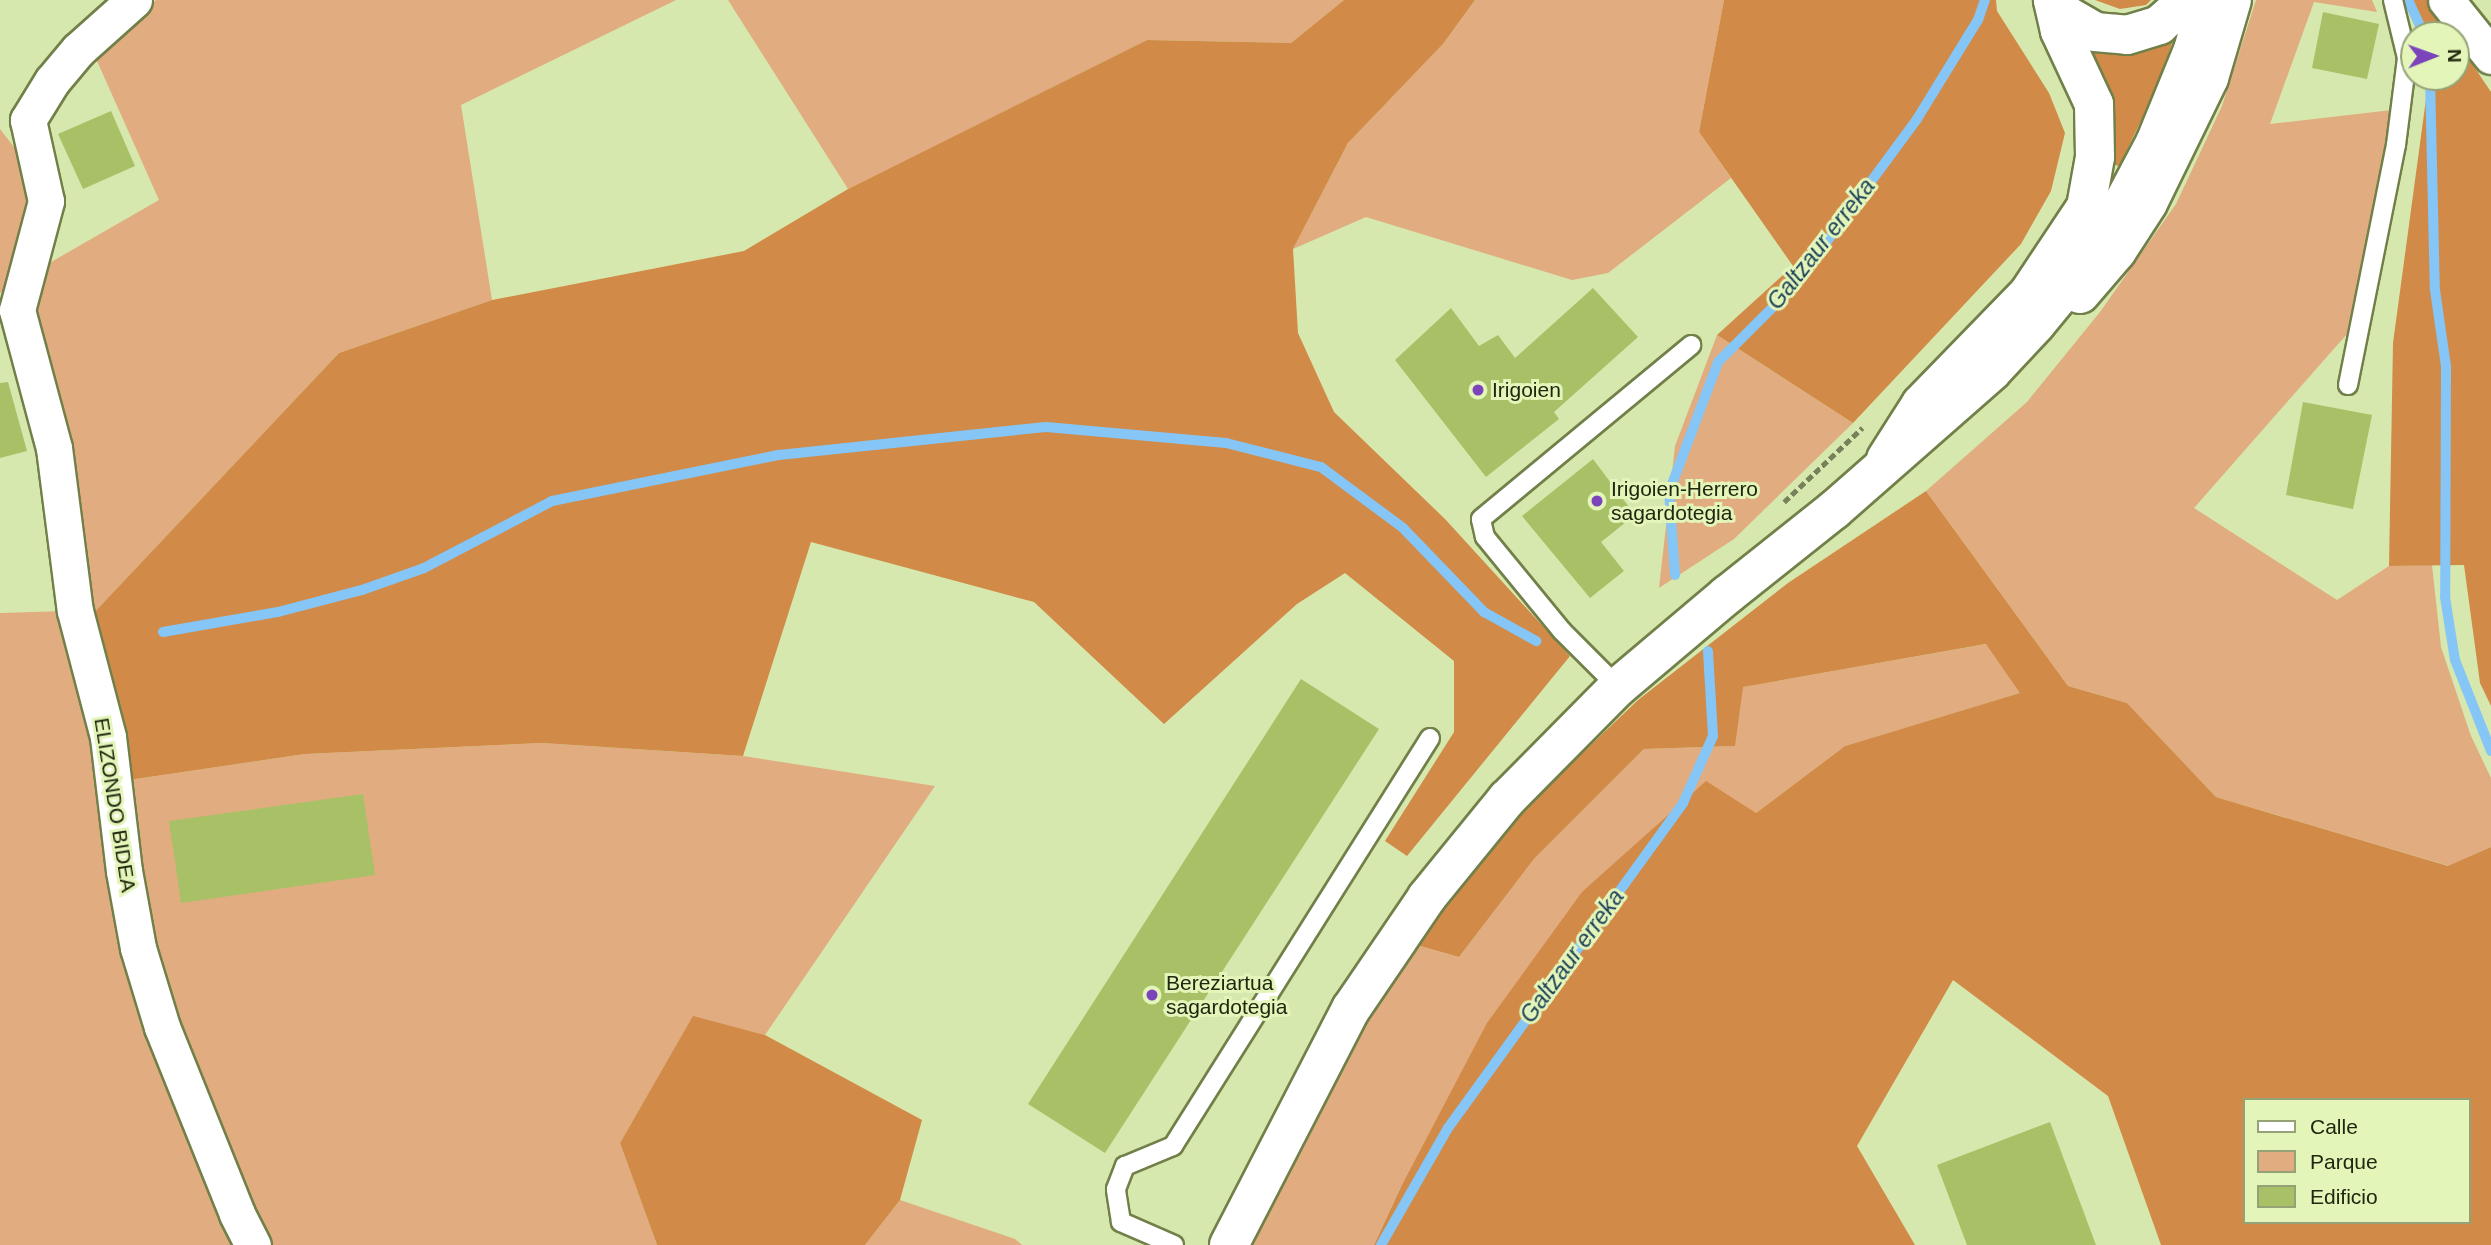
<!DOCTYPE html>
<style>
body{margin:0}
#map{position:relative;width:2491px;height:1245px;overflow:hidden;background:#d6e8ad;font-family:Arial,sans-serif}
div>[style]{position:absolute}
.green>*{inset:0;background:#e1ac7f}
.forest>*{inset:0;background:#d18a47}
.stream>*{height:10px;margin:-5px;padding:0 5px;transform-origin:5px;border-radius:5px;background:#85c6f7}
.building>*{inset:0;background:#a9c166}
.path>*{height:4.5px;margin-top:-2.25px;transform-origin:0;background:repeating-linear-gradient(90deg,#768159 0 7px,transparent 0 10.5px)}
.roads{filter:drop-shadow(2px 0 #718049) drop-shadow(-2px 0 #718049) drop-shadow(0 2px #718049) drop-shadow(0 -2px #718049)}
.service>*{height:18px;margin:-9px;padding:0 9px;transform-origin:9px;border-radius:9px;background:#fff}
.minor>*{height:35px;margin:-17.5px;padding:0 17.5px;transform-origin:17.5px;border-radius:17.5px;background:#fff}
.tertiary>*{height:38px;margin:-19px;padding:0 19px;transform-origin:19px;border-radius:19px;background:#fff}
.secondary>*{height:38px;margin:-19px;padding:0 19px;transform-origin:19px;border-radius:19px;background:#fff}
.dots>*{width:19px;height:19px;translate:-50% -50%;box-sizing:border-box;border:4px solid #e3f5b9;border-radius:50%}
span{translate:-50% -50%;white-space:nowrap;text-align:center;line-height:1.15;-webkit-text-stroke:6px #e3f5b9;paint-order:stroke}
.poi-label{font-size:21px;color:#20260f}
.left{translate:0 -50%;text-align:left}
.street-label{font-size:21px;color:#20260f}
.water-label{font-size:23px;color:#1d415a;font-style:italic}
.legend{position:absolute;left:2243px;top:1098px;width:228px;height:126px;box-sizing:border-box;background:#e3f5b9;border:2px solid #95a275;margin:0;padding:9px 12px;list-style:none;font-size:21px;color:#20260f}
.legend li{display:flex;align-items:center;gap:14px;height:35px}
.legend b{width:35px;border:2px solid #95a275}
.north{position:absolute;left:2400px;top:21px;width:70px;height:70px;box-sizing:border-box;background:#e3f5b9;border:2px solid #95a275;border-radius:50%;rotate:89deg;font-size:19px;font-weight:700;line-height:28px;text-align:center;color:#20260f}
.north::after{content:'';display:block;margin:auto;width:24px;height:32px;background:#7b44bb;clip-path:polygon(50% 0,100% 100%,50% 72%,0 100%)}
</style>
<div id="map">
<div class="green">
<i style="clip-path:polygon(156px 0,676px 0,461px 105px,492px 300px,339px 353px,89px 618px,28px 311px,39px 269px,159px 200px,93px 52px)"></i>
<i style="clip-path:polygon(728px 0,1344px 0,1291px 43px,1147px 40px,848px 189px)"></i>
<i style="clip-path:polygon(1475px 0,1724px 0,1699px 132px,1731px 178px,1608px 273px,1572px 280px,1366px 217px,1293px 249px,1348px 143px,1443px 44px)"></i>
<i style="clip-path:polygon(2256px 0,2372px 0,2377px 12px,2314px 2px,2270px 124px,2392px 110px,2347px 334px,2194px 508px,2337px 600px,2389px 566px,2432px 565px,2441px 647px,2471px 736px,2491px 778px,2491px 847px,2449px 866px,2216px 797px,2127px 703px,2068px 686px,1926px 491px,2027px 402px,2100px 312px,2176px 204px,2222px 106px)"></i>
<i style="clip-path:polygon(0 129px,25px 161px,34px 199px,13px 286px,0 293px)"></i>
<i style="clip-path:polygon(1717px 335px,1853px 423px,1734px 539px,1659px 588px,1675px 446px)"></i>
<i style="clip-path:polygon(65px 611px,101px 753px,239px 1245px,0 1245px,0 613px)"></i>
<i style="clip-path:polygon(1987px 644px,2021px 693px,1845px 746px,1756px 813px,1401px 1187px,1374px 1245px,1248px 1245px,1337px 1070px,1413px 944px,1459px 957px,1534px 859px,1644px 749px,1734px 746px,1742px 687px)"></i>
<i style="clip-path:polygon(542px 743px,743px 756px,935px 786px,765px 1035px,693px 1017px,620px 1143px,657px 1245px,266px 1245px,152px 965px,122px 781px,305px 754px)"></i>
<i style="clip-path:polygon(900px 1200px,1015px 1239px,1022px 1245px,865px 1245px)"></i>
</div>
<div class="forest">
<i style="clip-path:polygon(1344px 0,1475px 0,1443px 44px,1348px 143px,1293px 249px,1298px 333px,1334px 412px,1445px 519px,1570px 656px,1407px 856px,1385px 841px,1454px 732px,1454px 661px,1345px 573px,1297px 604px,1164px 724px,1034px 602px,811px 542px,743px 756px,542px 743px,305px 754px,122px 781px,89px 618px,339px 353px,492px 300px,744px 251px,848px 189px,1147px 40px,1291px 43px)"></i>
<i style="clip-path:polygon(1724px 0,1996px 0,1997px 11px,2049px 93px,2065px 133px,2051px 191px,2021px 244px,1853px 423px,1717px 335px,1793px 266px,1699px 132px)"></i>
<i style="clip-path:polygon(2095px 0,2151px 0,2146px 5px,2120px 9px)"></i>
<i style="clip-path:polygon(2405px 0,2428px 0,2452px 35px,2419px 35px)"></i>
<i style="clip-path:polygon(2174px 37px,2157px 88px,2119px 166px,2109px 164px,2106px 89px,2093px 52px,2135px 53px)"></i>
<i style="clip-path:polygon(2456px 40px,2491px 92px,2491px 706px,2480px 683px,2464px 565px,2389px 566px,2393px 343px,2429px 77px,2456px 77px)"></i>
<i style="clip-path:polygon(evenodd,1926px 491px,2068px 686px,2127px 703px,2216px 797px,2448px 866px,2491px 847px,2491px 1245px,2161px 1245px,2108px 1096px,1953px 980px,1857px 1146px,1915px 1245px,1374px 1245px,1401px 1187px,1487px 1023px,1582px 892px,1706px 781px,1756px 813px,1845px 746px,2020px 693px,1986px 644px,1743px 687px,1735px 746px,1644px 749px,1534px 859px,1459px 957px,1413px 944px,1484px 847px,1638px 700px,1788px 583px,1926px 491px,2244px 1100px,2468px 1100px,2468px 1222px,2244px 1222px,2244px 1100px)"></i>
<i style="clip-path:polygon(693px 1016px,765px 1035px,922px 1120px,900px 1200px,865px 1245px,657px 1245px,620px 1143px)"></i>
</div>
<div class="stream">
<i style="left:2408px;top:0;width:38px;rotate:65deg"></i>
<i style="left:2430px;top:77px;width:213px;rotate:88.7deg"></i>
<i style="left:2435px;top:290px;width:77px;rotate:81.8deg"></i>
<i style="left:2446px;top:366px;width:231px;rotate:90.2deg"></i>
<i style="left:2445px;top:597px;width:64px;rotate:81deg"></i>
<i style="left:2455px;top:660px;width:98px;rotate:68.4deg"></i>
<i style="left:1675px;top:575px;width:83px;rotate:-94.1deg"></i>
<i style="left:1669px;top:492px;width:139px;rotate:-69.3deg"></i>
<i style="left:1718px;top:362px;width:107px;rotate:-45deg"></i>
<i style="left:1794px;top:286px;width:207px;rotate:-53.6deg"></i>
<i style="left:1917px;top:119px;width:116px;rotate:-58.4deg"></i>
<i style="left:1978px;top:20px;width:21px;rotate:-71deg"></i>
<i style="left:163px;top:632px;width:117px;rotate:-9.9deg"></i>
<i style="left:278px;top:612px;width:87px;rotate:-14.7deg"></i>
<i style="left:362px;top:590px;width:66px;rotate:-19.5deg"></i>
<i style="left:424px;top:568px;width:144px;rotate:-27.6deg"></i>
<i style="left:552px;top:501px;width:232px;rotate:-11.5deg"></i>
<i style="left:779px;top:455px;width:268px;rotate:-6deg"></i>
<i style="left:1046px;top:427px;width:181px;rotate:5.1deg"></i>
<i style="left:1226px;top:443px;width:98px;rotate:14.2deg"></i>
<i style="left:1321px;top:467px;width:102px;rotate:36.6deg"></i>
<i style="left:1403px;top:528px;width:117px;rotate:46deg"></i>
<i style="left:1484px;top:612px;width:60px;rotate:29.1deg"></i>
<i style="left:1381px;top:1245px;width:135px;rotate:-60.2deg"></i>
<i style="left:1448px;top:1128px;width:401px;rotate:-54.1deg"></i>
<i style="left:1683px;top:803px;width:73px;rotate:-65.9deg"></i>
<i style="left:1713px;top:736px;width:85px;rotate:-93.4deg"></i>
</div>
<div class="building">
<i style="clip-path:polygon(2323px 12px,2379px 24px,2367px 79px,2312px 68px)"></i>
<i style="clip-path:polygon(111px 111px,135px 166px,83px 189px,58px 134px)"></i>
<i style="clip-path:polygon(1593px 288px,1638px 337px,1554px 412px,1559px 419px,1486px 477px,1395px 360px,1451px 308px,1479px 346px,1498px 335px,1515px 358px)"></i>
<i style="clip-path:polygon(8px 382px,27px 451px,0 458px,0 383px)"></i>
<i style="clip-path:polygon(2303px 402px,2372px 415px,2353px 509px,2286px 495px)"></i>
<i style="clip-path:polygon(1593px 459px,1635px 515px,1601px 542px,1624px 571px,1590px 598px,1522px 516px)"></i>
<i style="clip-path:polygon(1301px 679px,1379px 729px,1105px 1153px,1028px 1104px)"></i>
<i style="clip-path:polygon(363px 794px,375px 875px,181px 903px,169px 821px)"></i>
<i style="clip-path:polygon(2050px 1122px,2096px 1245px,1967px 1245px,1937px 1165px)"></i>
</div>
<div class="path">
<i style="left:1784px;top:502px;width:108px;rotate:-43.5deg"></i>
</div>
<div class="roads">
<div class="service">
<i style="left:2348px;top:385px;width:245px;rotate:-78.7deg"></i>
<i style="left:2396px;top:145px;width:88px;rotate:-82.8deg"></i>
<i style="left:2407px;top:58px;width:60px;rotate:-103.6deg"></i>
<i style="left:1618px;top:687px;width:79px;rotate:-135deg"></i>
<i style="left:1562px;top:631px;width:122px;rotate:-129.3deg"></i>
<i style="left:1485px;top:537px;width:18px;rotate:-103deg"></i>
<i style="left:1481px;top:519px;width:273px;rotate:-39.6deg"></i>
<i style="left:1174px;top:1245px;width:58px;rotate:-156.5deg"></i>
<i style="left:1121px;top:1222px;width:33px;rotate:-99deg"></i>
<i style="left:1116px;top:1189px;width:25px;rotate:-69deg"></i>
<i style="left:1125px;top:1166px;width:52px;rotate:-22.6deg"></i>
<i style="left:1173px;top:1146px;width:482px;rotate:-57.8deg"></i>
</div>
<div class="minor">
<i style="left:134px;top:0;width:75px;rotate:138.2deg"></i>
<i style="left:78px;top:50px;width:40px;rotate:130deg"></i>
<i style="left:52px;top:81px;width:46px;rotate:121.6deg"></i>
<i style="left:28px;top:120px;width:83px;rotate:77.5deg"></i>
<i style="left:46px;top:201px;width:113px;rotate:104.9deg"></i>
<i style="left:17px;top:310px;width:143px;rotate:75deg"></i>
<i style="left:54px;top:448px;width:164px;rotate:82.7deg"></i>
<i style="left:75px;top:611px;width:130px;rotate:75.3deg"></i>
<i style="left:108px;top:737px;width:135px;rotate:83.2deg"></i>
<i style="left:124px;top:871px;width:78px;rotate:79.7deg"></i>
<i style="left:138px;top:948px;width:83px;rotate:73.1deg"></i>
<i style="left:162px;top:1027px;width:201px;rotate:68.1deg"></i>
<i style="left:237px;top:1214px;width:35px;rotate:63deg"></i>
<i style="left:2446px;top:0;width:72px;rotate:51.2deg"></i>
</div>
<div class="tertiary">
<i style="left:2053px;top:0;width:20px;rotate:49deg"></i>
<i style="left:2066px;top:15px;width:34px;rotate:30deg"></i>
<i style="left:2095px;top:32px;width:32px;rotate:5deg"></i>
<i style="left:2127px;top:35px;width:34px;rotate:-17deg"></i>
<i style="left:2159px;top:25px;width:21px;rotate:-41deg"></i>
<i style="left:2175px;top:11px;width:12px;rotate:-66deg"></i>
<i style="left:2080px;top:294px;width:57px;rotate:-49.3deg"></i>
<i style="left:2117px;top:251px;width:57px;rotate:-57.1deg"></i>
<i style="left:2148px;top:203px;width:139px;rotate:-64deg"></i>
<i style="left:2209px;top:78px;width:81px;rotate:-73.6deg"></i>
<i style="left:1886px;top:459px;width:65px;rotate:-57.5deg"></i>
<i style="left:1921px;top:404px;width:153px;rotate:-45.8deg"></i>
<i style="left:2028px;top:294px;width:105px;rotate:-56.3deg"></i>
<i style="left:2086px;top:207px;width:51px;rotate:-79.8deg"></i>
<i style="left:2095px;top:157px;width:53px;rotate:-91.1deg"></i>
<i style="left:2094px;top:104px;width:81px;rotate:-115deg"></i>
<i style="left:2060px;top:31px;width:32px;rotate:-103deg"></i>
</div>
<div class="secondary">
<i style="left:1229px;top:1245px;width:266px;rotate:-62.7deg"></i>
<i style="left:1351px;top:1009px;width:135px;rotate:-55.8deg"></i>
<i style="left:1427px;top:897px;width:127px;rotate:-50.8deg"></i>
<i style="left:1507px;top:799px;width:158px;rotate:-45.3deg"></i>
<i style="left:1618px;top:687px;width:143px;rotate:-40.2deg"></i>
<i style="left:1727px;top:595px;width:137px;rotate:-38.5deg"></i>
<i style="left:1834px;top:510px;width:210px;rotate:-41.3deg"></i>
<i style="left:1992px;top:371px;width:64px;rotate:-46.9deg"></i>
<i style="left:2036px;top:324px;width:80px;rotate:-50.6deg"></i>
<i style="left:2087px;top:262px;width:62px;rotate:-58.1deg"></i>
<i style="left:2120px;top:209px;width:75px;rotate:-62.1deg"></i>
<i style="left:2155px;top:143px;width:100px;rotate:-67.8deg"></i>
<i style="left:2193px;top:50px;width:52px;rotate:-74.4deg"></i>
</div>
</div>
<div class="dots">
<i style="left:1478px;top:390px;background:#7b44bb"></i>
<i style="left:1597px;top:501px;background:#7b44bb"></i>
<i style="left:1152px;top:995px;background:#7b44bb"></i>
</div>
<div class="poi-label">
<span class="left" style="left:1492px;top:390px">Irigoien</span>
<span class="left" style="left:1611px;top:501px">Irigoien-Herrero<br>sagardotegia</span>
<span class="left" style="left:1166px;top:995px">Bereziartua<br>sagardotegia</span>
</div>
<div class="street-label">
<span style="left:115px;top:805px;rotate:81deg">ELIZONDO BIDEA</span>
</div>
<div class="water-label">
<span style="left:1821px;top:244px;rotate:-52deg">Galtzaur erreka</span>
<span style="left:1572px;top:956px;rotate:-54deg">Galtzaur erreka</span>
</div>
<ul class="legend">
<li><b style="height:9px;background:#fff"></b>Calle</li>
<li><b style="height:19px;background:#e1ac7f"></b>Parque</li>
<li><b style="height:19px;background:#a9c166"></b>Edificio</li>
</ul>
<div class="north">N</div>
</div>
